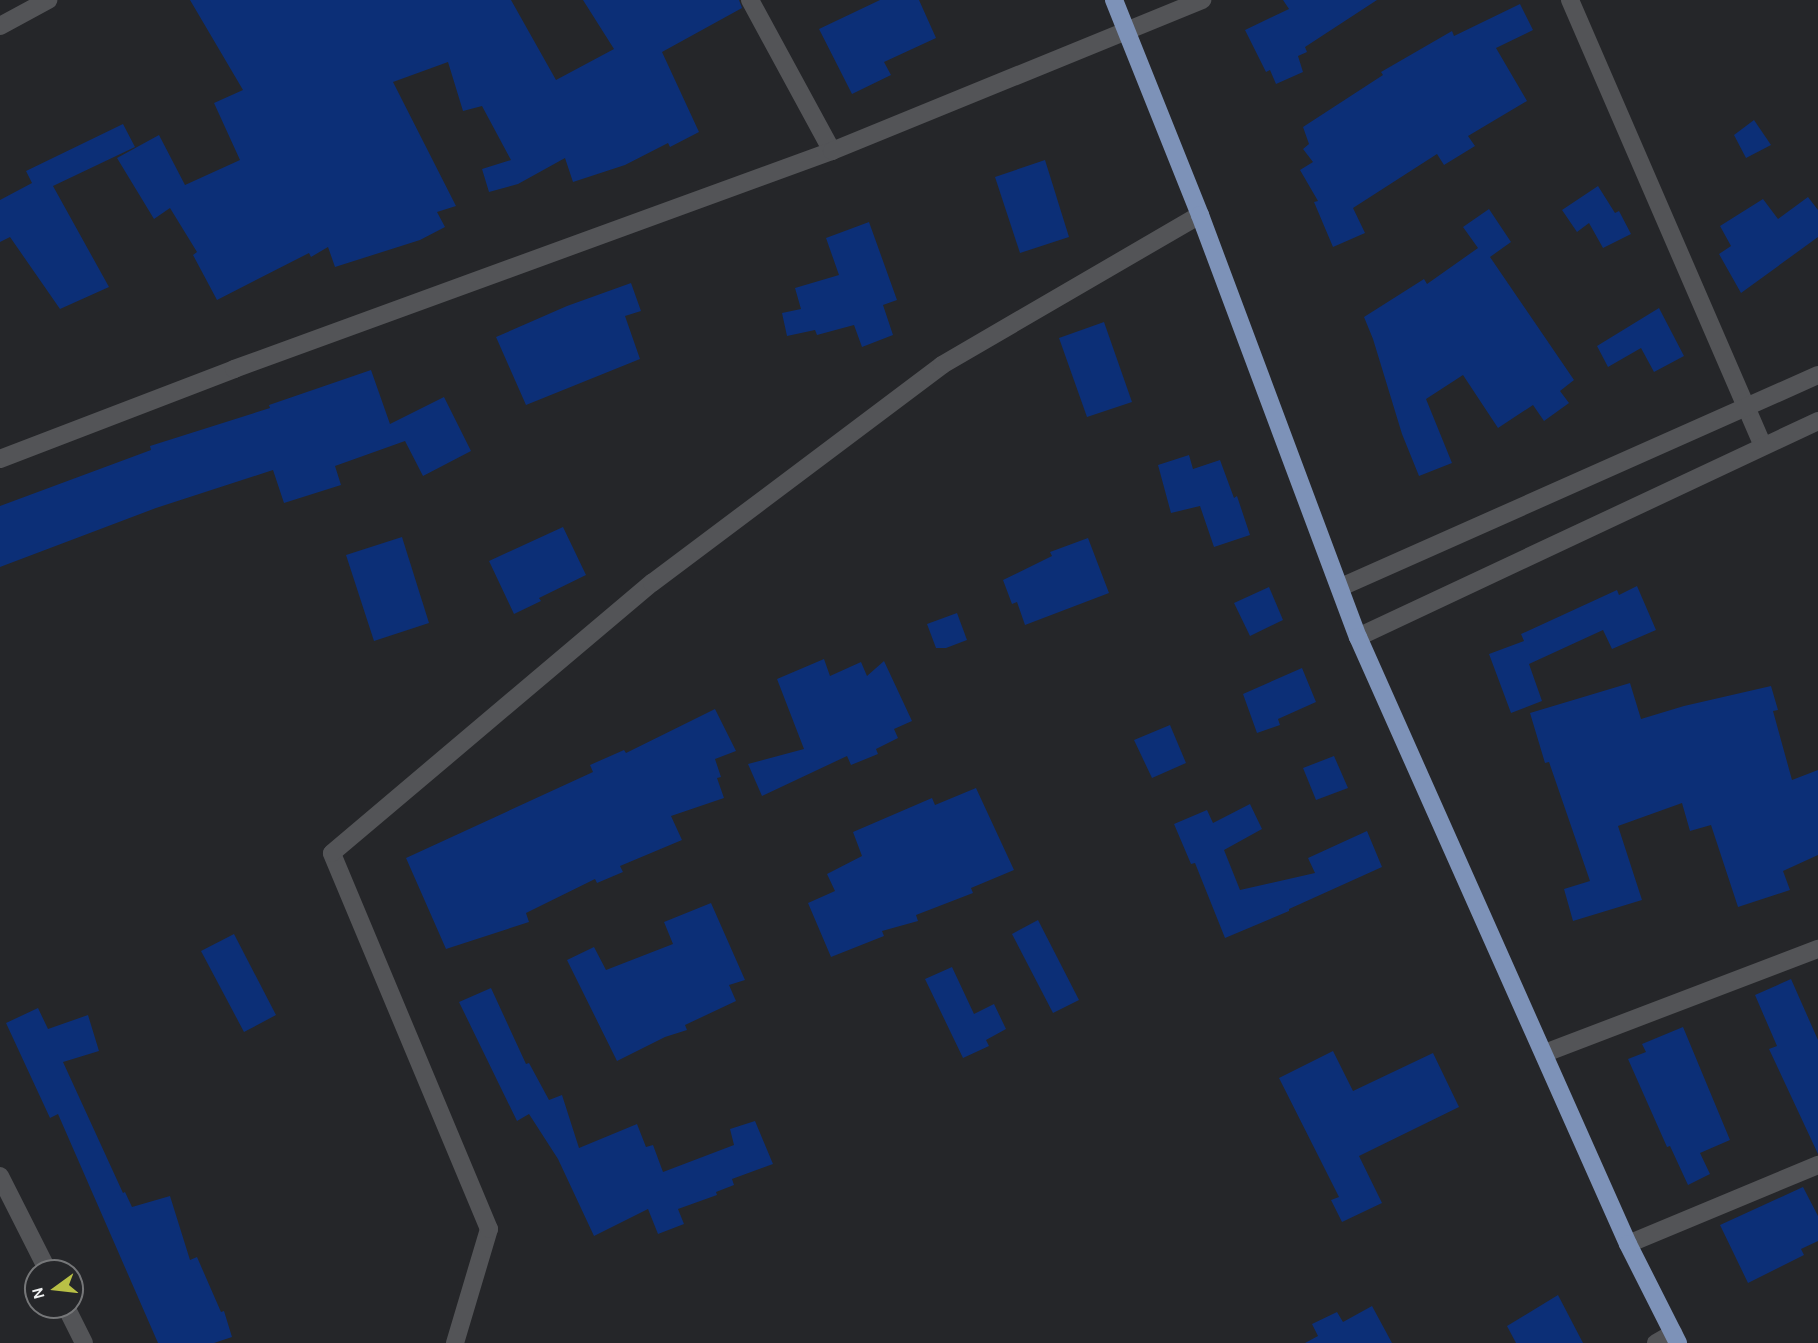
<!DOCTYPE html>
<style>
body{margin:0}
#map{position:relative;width:1818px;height:1343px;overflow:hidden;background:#252629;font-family:Karla,sans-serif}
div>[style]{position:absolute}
.building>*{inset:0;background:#0c2f77}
.minor>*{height:18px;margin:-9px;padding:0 9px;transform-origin:9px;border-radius:9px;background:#535457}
.major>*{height:18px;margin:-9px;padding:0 9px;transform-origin:9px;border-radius:9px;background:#7d92b8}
span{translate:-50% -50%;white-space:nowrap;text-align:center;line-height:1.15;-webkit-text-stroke:4.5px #252629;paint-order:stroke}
.north{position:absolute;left:24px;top:1259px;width:60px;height:60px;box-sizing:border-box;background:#252629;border:2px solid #767779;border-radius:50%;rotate:255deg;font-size:16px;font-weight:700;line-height:24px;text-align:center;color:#eff0f1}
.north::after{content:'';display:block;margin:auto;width:21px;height:27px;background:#b9c046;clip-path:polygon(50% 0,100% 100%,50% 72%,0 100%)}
</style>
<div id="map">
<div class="building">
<i style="clip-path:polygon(190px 0,511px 0,556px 80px,614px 49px,583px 0,739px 0,742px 8px,662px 52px,699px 132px,670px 147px,668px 143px,625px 165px,573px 182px,565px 158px,518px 184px,489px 192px,482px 169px,511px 160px,482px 106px,463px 111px,448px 62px,393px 82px,456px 206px,437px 212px,445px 227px,420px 240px,335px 267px,328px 247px,311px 257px,309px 253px,217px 300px,193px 255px,197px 252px,170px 208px,154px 219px,117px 158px,159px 135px,185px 185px,240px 160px,214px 103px,243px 90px)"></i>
<i style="clip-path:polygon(880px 0,919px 0,936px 38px,884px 62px,891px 75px,852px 94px,819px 29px)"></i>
<i style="clip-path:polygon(1283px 0,1377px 0,1305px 47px,1307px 52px,1298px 56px,1303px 72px,1276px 84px,1270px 70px,1266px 72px,1245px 30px,1289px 9px)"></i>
<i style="clip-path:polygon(1520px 4px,1533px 30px,1496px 48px,1527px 101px,1468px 136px,1475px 146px,1444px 165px,1437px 154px,1353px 208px,1365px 233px,1333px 247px,1314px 202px,1318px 201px,1300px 170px,1313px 162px,1303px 149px,1309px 144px,1303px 127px,1383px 75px,1381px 72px,1452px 31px,1454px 36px)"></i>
<i style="clip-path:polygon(1754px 120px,1771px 145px,1746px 158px,1734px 135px)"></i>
<i style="clip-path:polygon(123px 124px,135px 147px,53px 186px,109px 287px,60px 309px,10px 237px,0 242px,0 200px,32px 183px,26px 171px)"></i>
<i style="clip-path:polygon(1045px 160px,1069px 237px,1020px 253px,995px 177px)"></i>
<i style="clip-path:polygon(1598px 186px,1615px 213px,1619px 211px,1631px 234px,1603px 248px,1589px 223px,1577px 232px,1562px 210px)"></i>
<i style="clip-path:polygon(1808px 197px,1818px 210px,1818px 237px,1741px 293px,1719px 254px,1731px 246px,1720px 226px,1763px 199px,1778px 219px)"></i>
<i style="clip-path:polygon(1489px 209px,1511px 242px,1490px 257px,1574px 380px,1560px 391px,1569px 403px,1544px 421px,1533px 405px,1498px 428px,1463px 375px,1426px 399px,1452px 463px,1419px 476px,1402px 434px,1373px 339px,1364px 317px,1424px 279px,1427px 284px,1478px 248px,1463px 227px)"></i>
<i style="clip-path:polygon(869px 222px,897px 300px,883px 305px,893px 335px,862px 347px,854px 325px,817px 335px,815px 330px,787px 336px,782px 313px,801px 309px,795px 288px,839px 275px,826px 238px)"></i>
<i style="clip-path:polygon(631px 283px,641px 311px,625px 316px,640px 359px,526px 405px,496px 337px,567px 306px)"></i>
<i style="clip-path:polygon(1659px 308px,1684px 356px,1654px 372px,1641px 348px,1608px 367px,1597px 346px)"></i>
<i style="clip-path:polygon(1104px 322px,1132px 402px,1087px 417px,1059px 338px)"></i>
<i style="clip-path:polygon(371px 370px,390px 424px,444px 397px,471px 451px,423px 476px,405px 441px,335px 466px,341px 485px,284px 503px,273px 470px,156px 508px,0 567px,0 506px,151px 450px,150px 446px,270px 408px,269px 405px)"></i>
<i style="clip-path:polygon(1189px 455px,1193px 469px,1220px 460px,1234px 498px,1237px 496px,1250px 535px,1214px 547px,1200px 506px,1171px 513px,1158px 465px)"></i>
<i style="clip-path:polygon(563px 527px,586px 575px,539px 598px,541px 601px,514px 614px,489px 561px)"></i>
<i style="clip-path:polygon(402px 537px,429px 623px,374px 641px,346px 555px)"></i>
<i style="clip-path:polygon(1088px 538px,1109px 593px,1025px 625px,1017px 602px,1012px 604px,1003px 580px,1052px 556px,1050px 552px)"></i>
<i style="clip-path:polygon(1637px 586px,1656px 630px,1612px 649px,1603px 630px,1529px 664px,1542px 701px,1511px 713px,1489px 654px,1524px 641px,1521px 634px,1617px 590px,1619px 595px)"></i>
<i style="clip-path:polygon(1269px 587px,1283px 620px,1250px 636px,1234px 603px)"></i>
<i style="clip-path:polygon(957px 613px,967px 640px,946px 648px,936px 648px,927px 624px)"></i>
<i style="clip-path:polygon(824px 659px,830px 676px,861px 662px,867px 676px,884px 661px,912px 721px,894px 729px,898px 738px,876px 749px,878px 754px,851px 765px,847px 756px,762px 796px,748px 764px,804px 749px,777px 679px)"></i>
<i style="clip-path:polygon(1302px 668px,1316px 702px,1278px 719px,1280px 725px,1257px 733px,1243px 694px)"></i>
<i style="clip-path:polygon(1630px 683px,1641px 719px,1684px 706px,1771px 686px,1778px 710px,1773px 711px,1792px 780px,1818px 770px,1818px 855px,1783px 871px,1790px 890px,1738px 907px,1711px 825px,1690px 831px,1682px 803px,1618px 826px,1642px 900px,1573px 921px,1564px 889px,1590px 881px,1549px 762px,1545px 763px,1530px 713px)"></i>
<i style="clip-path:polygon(715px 709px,736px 751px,715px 759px,721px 777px,717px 778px,724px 798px,671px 816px,682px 840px,620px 866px,623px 872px,597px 883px,595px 879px,526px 913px,529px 922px,446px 949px,406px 858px,593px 772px,590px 765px,624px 750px,626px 753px)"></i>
<i style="clip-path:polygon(1170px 725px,1186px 763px,1152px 778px,1134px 740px)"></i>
<i style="clip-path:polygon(1334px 756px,1348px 788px,1316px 800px,1303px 768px)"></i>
<i style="clip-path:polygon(976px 788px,1014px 870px,971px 888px,973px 893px,916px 915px,918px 921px,882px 931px,884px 936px,831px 957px,808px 903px,835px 891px,827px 874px,862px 856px,853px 832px,932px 798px,935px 805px)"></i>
<i style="clip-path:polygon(1250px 804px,1262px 829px,1224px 850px,1240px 890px,1315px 873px,1308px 858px,1367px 831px,1382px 867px,1289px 909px,1289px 911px,1225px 938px,1195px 863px,1191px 864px,1174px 824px,1207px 810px,1213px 823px)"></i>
<i style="clip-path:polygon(711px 903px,745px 980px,729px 985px,736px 1001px,685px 1025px,687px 1030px,665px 1037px,617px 1061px,567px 960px,594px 947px,606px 970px,673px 944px,664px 922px)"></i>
<i style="clip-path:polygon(1038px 920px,1079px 1000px,1053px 1013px,1012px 934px)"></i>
<i style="clip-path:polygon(234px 934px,276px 1015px,244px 1032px,201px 951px)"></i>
<i style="clip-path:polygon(952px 967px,974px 1014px,994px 1004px,1006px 1029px,986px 1040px,989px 1046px,963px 1058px,925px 979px)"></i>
<i style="clip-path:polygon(1791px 979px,1818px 1040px,1818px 1154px,1769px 1049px,1777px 1046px,1755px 995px)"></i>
<i style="clip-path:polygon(491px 988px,526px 1064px,529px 1063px,549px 1100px,562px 1095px,579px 1148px,637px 1124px,646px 1147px,653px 1145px,663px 1172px,734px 1145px,730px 1129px,755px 1121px,773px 1164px,732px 1179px,734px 1185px,716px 1192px,717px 1195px,678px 1209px,684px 1224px,658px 1234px,648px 1209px,594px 1236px,558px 1159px,529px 1114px,517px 1121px,459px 1002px)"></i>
<i style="clip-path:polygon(38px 1008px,48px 1029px,88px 1015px,99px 1051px,63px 1062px,123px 1193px,125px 1192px,132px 1207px,170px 1196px,190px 1260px,197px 1257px,221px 1312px,224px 1311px,232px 1337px,214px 1343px,158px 1343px,58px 1114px,50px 1118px,6px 1023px)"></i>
<i style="clip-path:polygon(1683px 1027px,1730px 1140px,1700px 1153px,1710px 1174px,1688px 1185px,1670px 1146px,1667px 1147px,1628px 1059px,1646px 1052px,1642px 1044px)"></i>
<i style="clip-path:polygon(1333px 1051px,1353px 1091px,1433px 1053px,1459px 1107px,1359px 1156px,1382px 1203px,1342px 1222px,1331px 1200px,1339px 1197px,1279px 1078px)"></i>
<i style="clip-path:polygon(1803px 1187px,1818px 1216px,1818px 1241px,1801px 1249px,1804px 1255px,1748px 1283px,1720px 1225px)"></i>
<i style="clip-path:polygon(1558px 1295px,1583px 1343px,1516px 1343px,1507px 1326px)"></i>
<i style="clip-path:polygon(1372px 1306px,1392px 1343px,1305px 1343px,1318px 1336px,1312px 1324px,1337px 1312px,1343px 1322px)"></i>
</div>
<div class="minor">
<i style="left:750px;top:0;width:172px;rotate:61.5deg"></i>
<i style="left:1570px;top:0;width:485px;rotate:66.6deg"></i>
<i style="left:0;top:26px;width:55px;rotate:-28.4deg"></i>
<i style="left:0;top:459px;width:251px;rotate:-21deg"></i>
<i style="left:234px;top:369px;width:636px;rotate:-20.03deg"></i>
<i style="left:832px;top:151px;width:400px;rotate:-22.2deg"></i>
<i style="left:1341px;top:587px;width:522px;rotate:-23.96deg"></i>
<i style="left:1358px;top:637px;width:508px;rotate:-25.15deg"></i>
<i style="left:1545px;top:1053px;width:292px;rotate:-20.9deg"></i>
<i style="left:0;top:1176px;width:106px;rotate:63.2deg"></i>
<i style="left:1628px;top:1244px;width:206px;rotate:-22.6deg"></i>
<i style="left:66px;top:1307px;width:40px;rotate:63.4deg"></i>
<i style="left:455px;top:1343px;width:119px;rotate:-73.4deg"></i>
<i style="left:489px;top:1229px;width:407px;rotate:-112.7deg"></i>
<i style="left:332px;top:853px;width:419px;rotate:-40.2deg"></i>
<i style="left:652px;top:583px;width:363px;rotate:-36.9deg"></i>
<i style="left:942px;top:365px;width:298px;rotate:-30.2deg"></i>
<i style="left:1656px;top:1343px;width:20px;rotate:-30deg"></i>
</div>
<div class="major">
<i style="left:1114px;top:0;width:232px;rotate:68.2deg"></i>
<i style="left:1200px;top:215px;width:451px;rotate:69.5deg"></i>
<i style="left:1358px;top:637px;width:664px;rotate:66.02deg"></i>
<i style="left:1628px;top:1244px;width:111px;rotate:63.2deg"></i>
</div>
<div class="north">N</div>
</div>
